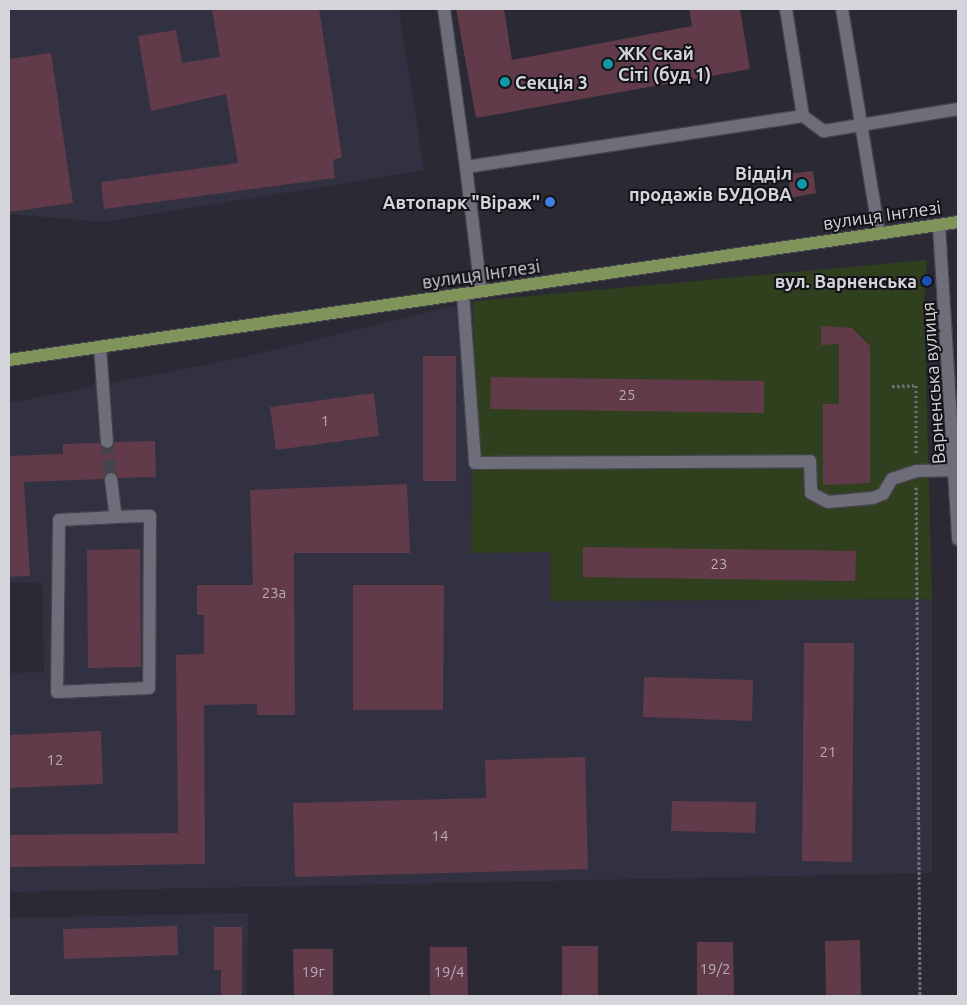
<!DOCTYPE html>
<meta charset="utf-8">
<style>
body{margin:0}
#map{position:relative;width:967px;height:1005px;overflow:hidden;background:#2a2934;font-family:Ubuntu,sans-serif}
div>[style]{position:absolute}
.built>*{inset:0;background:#323141}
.green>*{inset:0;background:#30401f}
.building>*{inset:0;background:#613b49}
.minor-tunnel>*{height:12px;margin-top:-6px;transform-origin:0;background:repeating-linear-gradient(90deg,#44434d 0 12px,transparent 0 18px)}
.path>*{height:3px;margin-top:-1.5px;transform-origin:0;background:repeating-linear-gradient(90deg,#72717b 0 2.5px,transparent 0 5px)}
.roads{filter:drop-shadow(1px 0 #44444d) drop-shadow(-1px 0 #44444d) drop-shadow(0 1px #44444d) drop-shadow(0 -1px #44444d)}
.minor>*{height:12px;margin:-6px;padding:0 6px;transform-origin:6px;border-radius:6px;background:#6e6e7a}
.major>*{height:12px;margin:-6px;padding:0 6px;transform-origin:6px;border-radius:6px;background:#7f935b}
.dots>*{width:14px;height:14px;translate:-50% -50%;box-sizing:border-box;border:2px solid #131317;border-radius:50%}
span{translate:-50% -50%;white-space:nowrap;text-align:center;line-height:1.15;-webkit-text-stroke:4px #131317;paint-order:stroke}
.number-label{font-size:15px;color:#b7aeb6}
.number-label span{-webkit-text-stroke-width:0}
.poi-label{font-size:18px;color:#d4d4db;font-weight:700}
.left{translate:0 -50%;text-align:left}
.right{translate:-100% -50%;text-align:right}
.street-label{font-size:18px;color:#d4d4db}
.frame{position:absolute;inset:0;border:10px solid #d4d4db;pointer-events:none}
</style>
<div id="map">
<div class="built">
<i style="clip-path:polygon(9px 9px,399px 9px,424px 170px,105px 222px,9px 214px)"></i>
<i style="clip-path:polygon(474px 301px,471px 552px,551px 552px,552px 601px,932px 599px,932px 873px,9px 892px,9px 673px,44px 672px,42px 582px,9px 583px,9px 403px,240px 358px)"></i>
<i style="clip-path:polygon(248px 913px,247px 996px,9px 996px,9px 918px)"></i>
</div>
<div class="green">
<i style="clip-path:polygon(927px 260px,924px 304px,932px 599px,551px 601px,551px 552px,471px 553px,474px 301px)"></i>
</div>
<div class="building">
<i style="clip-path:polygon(212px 9px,319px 9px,342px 157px,333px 160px,335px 178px,104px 209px,101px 182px,238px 163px,226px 94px,151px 111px,138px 36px,176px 30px,182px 63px,220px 57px)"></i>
<i style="clip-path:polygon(456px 9px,504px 9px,512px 60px,692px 26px,689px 9px,740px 9px,750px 69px,476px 118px)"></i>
<i style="clip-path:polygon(51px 53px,73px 203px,9px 212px,9px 59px)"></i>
<i style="clip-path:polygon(813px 171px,816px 193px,791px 198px,788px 174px)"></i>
<i style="clip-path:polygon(821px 326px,852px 328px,870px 346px,870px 483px,823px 485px,823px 404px,839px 404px,839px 344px,821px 345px)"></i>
<i style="clip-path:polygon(423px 356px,456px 356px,456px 481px,423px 481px)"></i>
<i style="clip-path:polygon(491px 377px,764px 381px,764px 413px,490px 409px)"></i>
<i style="clip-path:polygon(374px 393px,379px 436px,276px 450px,270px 407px)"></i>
<i style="clip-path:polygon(155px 441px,156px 477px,119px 478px,110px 471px,103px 479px,24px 482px,30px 576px,9px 577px,9px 456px,63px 454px,63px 444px,99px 443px,107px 450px,115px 442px)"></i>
<i style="clip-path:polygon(407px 484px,410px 553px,294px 553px,295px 715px,257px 715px,257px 704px,204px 705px,205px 864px,9px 867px,9px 835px,178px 833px,176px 655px,204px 654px,204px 615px,197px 615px,197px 585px,253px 585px,250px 490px)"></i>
<i style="clip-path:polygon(583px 547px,856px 551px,855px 581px,583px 577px)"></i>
<i style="clip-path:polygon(140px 549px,141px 667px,88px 668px,87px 550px)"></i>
<i style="clip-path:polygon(353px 585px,444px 585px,443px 710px,353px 710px)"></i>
<i style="clip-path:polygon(804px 643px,854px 643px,852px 862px,802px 861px)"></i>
<i style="clip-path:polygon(644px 677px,753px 680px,752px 721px,643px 717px)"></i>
<i style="clip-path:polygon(101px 731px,103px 784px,9px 788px,9px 735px)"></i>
<i style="clip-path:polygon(585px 757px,588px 869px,295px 877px,293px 803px,486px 798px,485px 760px)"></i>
<i style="clip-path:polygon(672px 801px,756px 802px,755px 833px,671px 831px)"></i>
<i style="clip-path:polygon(177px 926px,178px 955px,64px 959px,63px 929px)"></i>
<i style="clip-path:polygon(214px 927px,242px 927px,242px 996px,221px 996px,221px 970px,214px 970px)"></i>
<i style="clip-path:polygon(860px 940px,861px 996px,826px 996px,825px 941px)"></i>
<i style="clip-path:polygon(697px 942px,733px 942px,734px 996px,697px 996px)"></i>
<i style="clip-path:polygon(562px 946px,598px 946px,598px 996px,562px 996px)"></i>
<i style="clip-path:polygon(430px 947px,467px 947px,468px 996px,430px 996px)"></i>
<i style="clip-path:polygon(293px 949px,333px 949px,333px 996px,294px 996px)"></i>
</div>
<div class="minor-tunnel">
<i style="left:107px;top:442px;width:37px;rotate:84deg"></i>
</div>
<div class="path">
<i style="left:892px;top:386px;width:24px;rotate:-2deg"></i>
<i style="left:916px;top:385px;width:70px;rotate:90deg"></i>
<i style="left:916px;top:487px;width:509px;rotate:89.55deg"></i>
</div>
<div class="roads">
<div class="minor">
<i style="left:444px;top:9px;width:160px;rotate:82.1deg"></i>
<i style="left:786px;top:9px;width:108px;rotate:81deg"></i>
<i style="left:842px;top:9px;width:227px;rotate:80.6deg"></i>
<i style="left:939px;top:225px;width:315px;rotate:86.5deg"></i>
<i style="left:481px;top:291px;width:125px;rotate:-96.9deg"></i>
<i style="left:466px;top:167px;width:341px;rotate:-8.6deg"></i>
<i style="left:803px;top:116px;width:26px;rotate:36deg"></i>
<i style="left:824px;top:131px;width:136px;rotate:-9.3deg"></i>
<i style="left:463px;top:294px;width:169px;rotate:85.9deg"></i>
<i style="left:475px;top:463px;width:335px;rotate:-0.3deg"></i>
<i style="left:810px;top:461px;width:32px;rotate:88deg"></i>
<i style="left:811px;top:493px;width:19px;rotate:28deg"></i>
<i style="left:828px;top:502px;width:45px;rotate:-5.1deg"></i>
<i style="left:873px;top:498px;width:11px;rotate:-22deg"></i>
<i style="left:883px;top:494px;width:17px;rotate:-59deg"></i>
<i style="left:892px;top:479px;width:25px;rotate:-18deg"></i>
<i style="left:916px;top:471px;width:42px;rotate:-1.4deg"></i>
<i style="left:100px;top:347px;width:95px;rotate:85.8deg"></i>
<i style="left:111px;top:479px;width:38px;rotate:83deg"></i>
<i style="left:116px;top:517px;width:34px;rotate:-2deg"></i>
<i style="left:150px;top:516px;width:172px;rotate:90.3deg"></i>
<i style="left:149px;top:688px;width:92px;rotate:177.5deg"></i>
<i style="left:57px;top:692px;width:172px;rotate:-89.3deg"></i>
<i style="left:59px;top:520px;width:57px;rotate:-3deg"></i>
</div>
<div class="major">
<i style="left:9px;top:360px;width:959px;rotate:-8.27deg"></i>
</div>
</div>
<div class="dots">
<i style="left:608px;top:64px;background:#0f9aa8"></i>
<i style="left:505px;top:82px;background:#0f9aa8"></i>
<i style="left:802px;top:184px;background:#0f9aa8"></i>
<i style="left:550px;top:202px;background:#3f7fe0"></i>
<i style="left:927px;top:281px;background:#1a4fb4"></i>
</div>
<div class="number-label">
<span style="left:627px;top:395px">25</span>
<span style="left:325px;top:421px">1</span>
<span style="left:719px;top:564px">23</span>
<span style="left:274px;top:593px">23а</span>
<span style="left:828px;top:752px">21</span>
<span style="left:55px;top:760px">12</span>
<span style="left:440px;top:836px">14</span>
<span style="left:715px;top:969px">19/2</span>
<span style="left:313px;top:972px">19г</span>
<span style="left:449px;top:972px">19/4</span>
</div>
<div class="poi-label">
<span class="left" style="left:618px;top:64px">ЖК Скай<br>Сіті (буд 1)</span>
<span class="left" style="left:515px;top:82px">Секція 3</span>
<span class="right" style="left:792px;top:184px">Відділ<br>продажів БУДОВА</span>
<span class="right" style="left:540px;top:202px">Автопарк "Віраж"</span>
<span class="right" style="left:917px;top:281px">вул. Варненська</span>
</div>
<div class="street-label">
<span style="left:882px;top:215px;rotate:-8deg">вулиця Інглезі</span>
<span style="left:481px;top:274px;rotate:-8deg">вулиця Інглезі</span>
<span style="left:933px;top:383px;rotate:-94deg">Варненська вулиця</span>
</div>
<div class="frame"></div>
</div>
